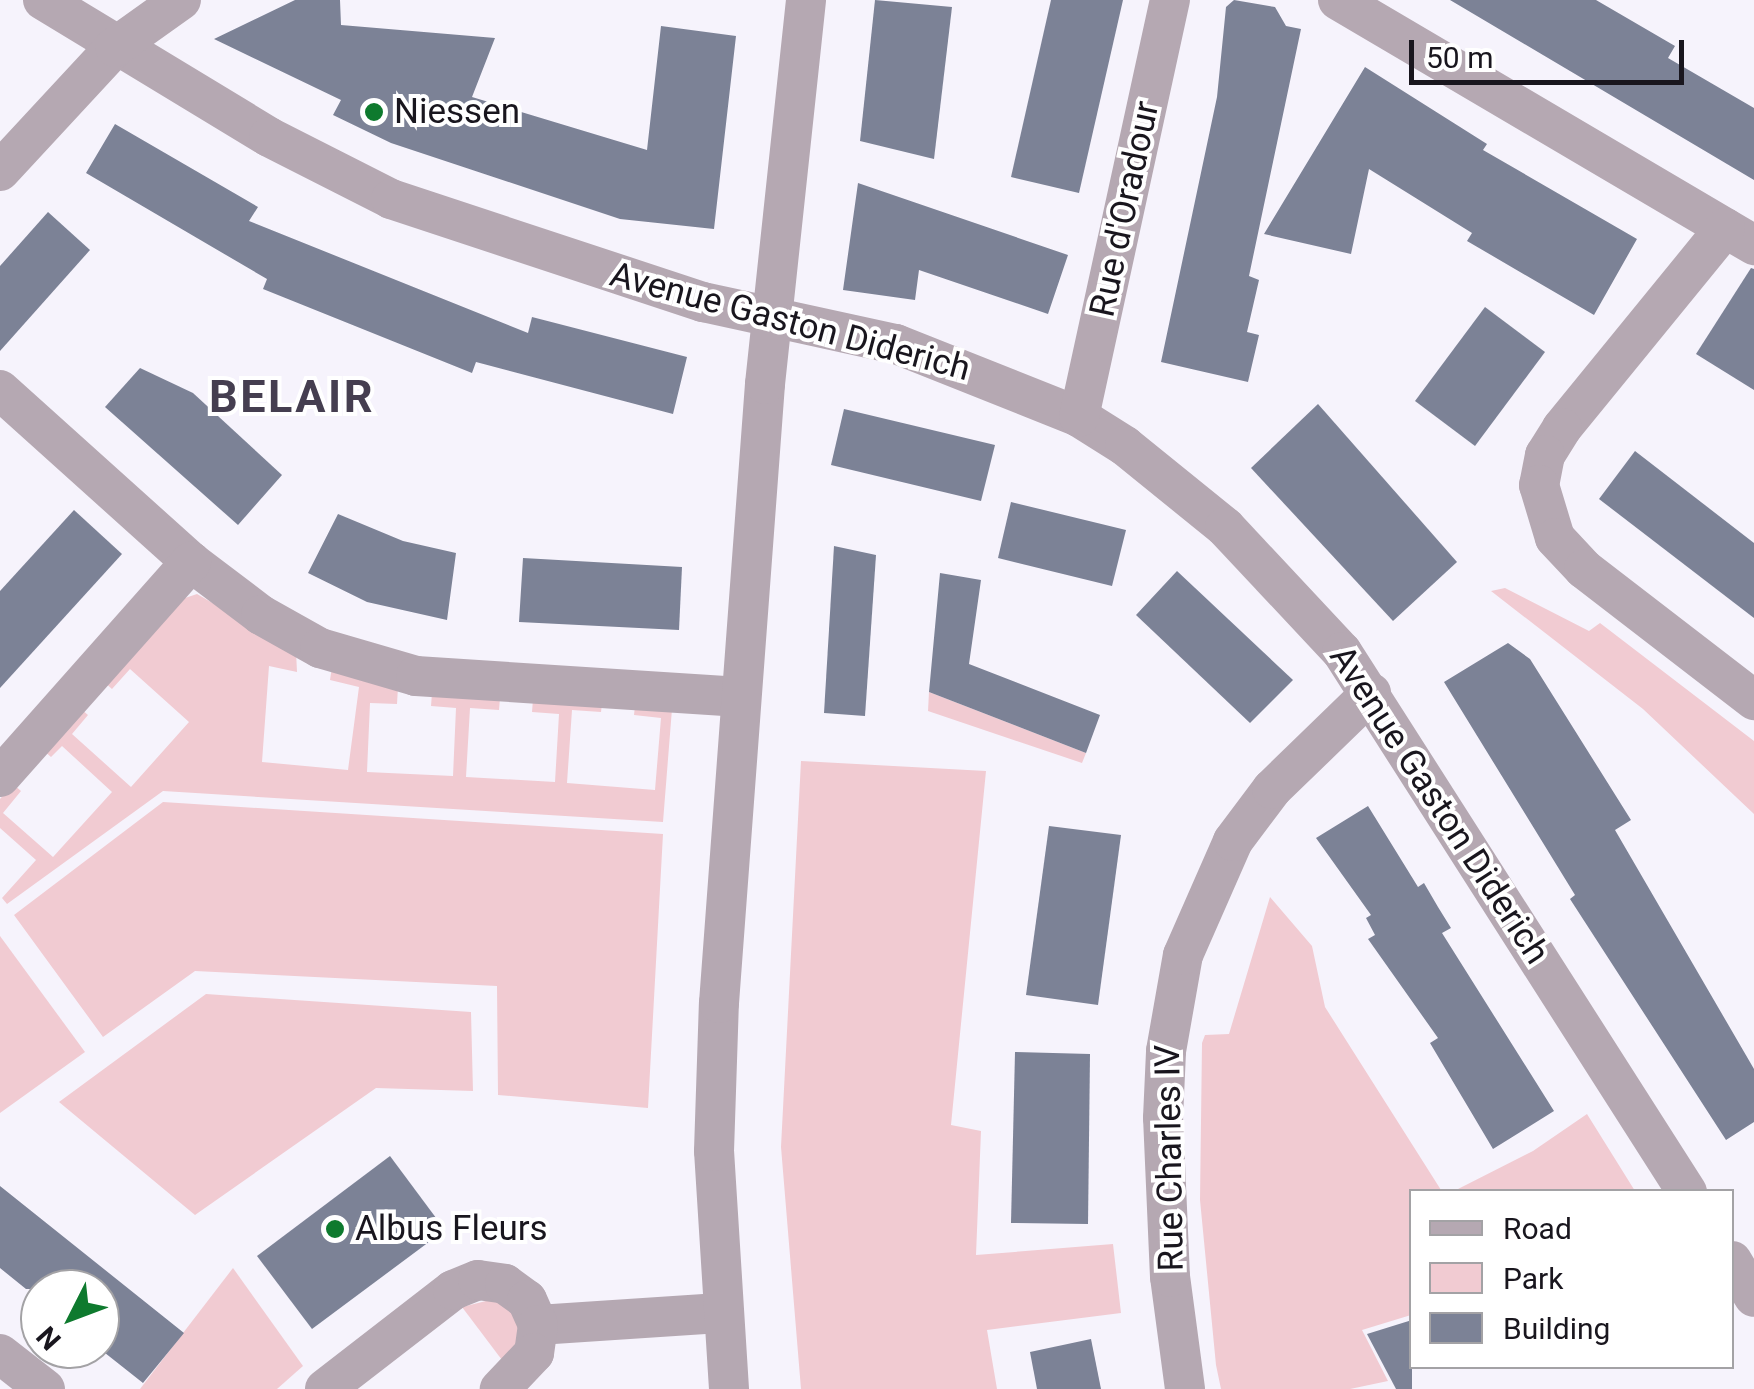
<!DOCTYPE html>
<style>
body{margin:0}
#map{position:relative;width:1754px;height:1389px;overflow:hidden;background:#f6f3fc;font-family:Roboto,sans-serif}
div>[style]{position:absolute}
.green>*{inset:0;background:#f1cbd2}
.building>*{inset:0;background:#7c8296}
.minor>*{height:40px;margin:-20px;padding:0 20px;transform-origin:20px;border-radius:20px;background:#b5a8b2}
.dots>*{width:28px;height:28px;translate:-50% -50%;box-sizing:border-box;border:5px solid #fff;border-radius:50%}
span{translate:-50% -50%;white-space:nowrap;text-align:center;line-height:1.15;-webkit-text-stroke:8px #fff;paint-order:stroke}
.poi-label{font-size:35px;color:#19161e}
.left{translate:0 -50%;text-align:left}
.street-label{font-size:35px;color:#19161e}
.district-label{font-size:45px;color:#453e50;font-weight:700;letter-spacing:2.5px}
.legend{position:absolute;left:1409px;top:1189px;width:325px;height:180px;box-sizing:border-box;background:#fff;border:2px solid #a3a2a5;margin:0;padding:12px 18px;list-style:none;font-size:30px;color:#19161e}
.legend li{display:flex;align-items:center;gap:20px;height:50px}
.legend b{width:50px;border:2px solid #a3a2a5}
.north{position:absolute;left:20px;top:1269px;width:100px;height:100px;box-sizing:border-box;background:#fff;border:2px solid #a3a2a5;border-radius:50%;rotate:228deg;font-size:28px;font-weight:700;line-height:40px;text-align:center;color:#19161e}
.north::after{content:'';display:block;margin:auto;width:35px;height:45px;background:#0e7a2e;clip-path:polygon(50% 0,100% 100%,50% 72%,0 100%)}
.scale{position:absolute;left:1409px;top:40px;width:275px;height:45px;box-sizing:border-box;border:5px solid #19161e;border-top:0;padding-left:12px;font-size:30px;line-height:35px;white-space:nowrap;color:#19161e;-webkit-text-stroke:8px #fff;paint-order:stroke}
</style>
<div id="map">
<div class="green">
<i style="clip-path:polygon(1505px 588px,1589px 631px,1600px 623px,1754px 741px,1754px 814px,1643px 709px,1491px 591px)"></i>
<i style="clip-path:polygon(197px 594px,296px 651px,297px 672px,269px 666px,262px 762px,348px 770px,359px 687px,330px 680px,332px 667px,398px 687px,397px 704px,370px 703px,367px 772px,453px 776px,456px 708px,431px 706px,432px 693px,500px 698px,499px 710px,470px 708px,466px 777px,555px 782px,559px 714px,532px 712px,533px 699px,602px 704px,601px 712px,572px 710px,567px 783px,655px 790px,661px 718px,634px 715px,635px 706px,672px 709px,663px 822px,163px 791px,7px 904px,2px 898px,36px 860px,0 828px,0 799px,13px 784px,21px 791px,3px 813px,53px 857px,112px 792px,62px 746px,51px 757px,43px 750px,81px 709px,88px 715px,72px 734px,131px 787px,189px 722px,130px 669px,112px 689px,104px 682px,185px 598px)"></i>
<i style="clip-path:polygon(929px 692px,1086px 753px,1082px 763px,928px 711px)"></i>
<i style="clip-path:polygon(801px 761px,986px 771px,951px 1125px,981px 1131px,976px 1255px,1113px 1244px,1121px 1313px,987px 1330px,997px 1389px,801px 1389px,781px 1147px)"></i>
<i style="clip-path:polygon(163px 802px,663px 834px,648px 1108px,498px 1095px,497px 986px,195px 971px,103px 1037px,14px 915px)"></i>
<i style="clip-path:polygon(1270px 897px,1312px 946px,1325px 1007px,1441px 1190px,1458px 1189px,1533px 1151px,1587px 1114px,1635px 1191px,1412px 1192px,1411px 1315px,1362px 1330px,1388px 1381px,1350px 1389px,1221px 1389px,1216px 1365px,1200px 1200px,1202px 1043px,1205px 1035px,1229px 1034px)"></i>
<i style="clip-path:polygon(0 936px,85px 1052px,0 1113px)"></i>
<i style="clip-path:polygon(206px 994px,471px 1012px,473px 1091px,376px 1088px,195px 1215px,59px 1102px)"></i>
<i style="clip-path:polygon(233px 1268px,303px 1366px,277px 1389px,140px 1389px)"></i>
<i style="clip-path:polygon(494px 1299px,513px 1308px,524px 1335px,505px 1364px,462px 1307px)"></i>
</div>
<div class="building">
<i style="clip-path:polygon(295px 0,340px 0,341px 25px,495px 38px,472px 97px,647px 150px,661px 26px,736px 36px,714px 229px,620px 219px,391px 143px,333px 115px,341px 100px,214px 39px)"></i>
<i style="clip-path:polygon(875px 0,952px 7px,934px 159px,860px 141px)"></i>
<i style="clip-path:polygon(1051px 0,1123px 0,1079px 193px,1011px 177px)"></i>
<i style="clip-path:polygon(1234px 0,1275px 7px,1286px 26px,1301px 29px,1249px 276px,1259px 280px,1247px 332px,1259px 335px,1248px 382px,1161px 362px,1217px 97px,1226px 7px)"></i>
<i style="clip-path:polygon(1450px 0,1596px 0,1675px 46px,1668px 58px,1754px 108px,1754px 180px)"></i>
<i style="clip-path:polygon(1365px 67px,1487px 144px,1483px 150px,1637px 239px,1594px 315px,1467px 241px,1472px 233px,1369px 169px,1351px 254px,1264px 234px)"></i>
<i style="clip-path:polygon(115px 124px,258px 207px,249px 221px,528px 333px,532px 317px,687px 357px,673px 414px,476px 362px,472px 373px,263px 289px,267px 279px,86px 173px)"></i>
<i style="clip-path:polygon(858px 183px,1068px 255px,1048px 314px,919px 270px,915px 300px,843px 290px)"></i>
<i style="clip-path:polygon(48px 212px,90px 250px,0 351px,0 266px)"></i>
<i style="clip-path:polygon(1751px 268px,1754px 269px,1754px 390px,1696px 354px)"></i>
<i style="clip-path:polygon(1485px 307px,1545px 352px,1475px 446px,1415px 401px)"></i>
<i style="clip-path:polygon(140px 368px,193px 393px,282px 475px,238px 525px,105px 407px)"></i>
<i style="clip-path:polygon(1318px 404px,1457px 562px,1393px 621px,1251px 468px)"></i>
<i style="clip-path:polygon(844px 409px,995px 445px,981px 501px,831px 465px)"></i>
<i style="clip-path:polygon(1635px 451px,1754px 543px,1754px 618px,1599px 499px)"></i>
<i style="clip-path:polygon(1011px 502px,1126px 530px,1112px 586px,998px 558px)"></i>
<i style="clip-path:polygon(74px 510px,122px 554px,0 688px,0 591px)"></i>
<i style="clip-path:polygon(338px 514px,403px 541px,456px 553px,447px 620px,367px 602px,308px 573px)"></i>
<i style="clip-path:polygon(834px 546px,876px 555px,865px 716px,824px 713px)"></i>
<i style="clip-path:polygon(523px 558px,682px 567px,679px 630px,519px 622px)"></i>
<i style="clip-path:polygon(1177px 571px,1293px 680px,1250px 723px,1136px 615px)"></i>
<i style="clip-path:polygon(940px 573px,981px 580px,969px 664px,1100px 715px,1086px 753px,929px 692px)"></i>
<i style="clip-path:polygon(1508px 643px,1530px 659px,1631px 820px,1615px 830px,1754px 1069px,1754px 1122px,1726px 1140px,1570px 899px,1575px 895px,1444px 682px)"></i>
<i style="clip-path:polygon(1368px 806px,1418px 887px,1424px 883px,1438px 907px,1451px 928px,1442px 933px,1554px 1111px,1493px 1149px,1430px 1043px,1438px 1038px,1368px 939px,1375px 935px,1366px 918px,1371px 915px,1316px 838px)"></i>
<i style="clip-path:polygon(1049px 826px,1121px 835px,1098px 1005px,1026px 995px)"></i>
<i style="clip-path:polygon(1015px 1052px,1090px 1054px,1088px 1224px,1011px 1223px)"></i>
<i style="clip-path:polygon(390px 1156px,445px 1230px,312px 1329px,257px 1256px)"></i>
<i style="clip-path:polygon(0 1186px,184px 1333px,143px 1383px,100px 1349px,100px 1289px,26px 1289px,0 1268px)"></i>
<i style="clip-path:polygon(1412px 1320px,1412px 1389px,1396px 1389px,1367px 1334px)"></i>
<i style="clip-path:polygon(1091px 1339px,1101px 1389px,1037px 1389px,1030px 1352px)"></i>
</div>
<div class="minor">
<i style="left:43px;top:0;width:264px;rotate:31.2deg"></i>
<i style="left:269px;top:137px;width:137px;rotate:26.9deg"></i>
<i style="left:391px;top:199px;width:329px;rotate:18.3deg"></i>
<i style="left:703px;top:302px;width:198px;rotate:12.3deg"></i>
<i style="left:896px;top:344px;width:197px;rotate:21.7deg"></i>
<i style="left:1079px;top:417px;width:54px;rotate:32.2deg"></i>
<i style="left:1125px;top:446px;width:129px;rotate:39deg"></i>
<i style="left:1225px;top:527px;width:171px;rotate:46.9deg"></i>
<i style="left:1342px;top:652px;width:641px;rotate:57.43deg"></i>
<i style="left:1338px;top:0;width:483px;rotate:30.5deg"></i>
<i style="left:0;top:171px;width:169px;rotate:-47.2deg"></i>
<i style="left:115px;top:47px;width:81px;rotate:-35.5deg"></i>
<i style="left:1725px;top:228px;width:258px;rotate:129.2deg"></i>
<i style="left:1562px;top:428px;width:32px;rotate:122deg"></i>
<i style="left:1545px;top:455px;width:31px;rotate:101deg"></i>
<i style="left:1539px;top:485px;width:55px;rotate:73.2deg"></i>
<i style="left:1555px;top:538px;width:42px;rotate:46.9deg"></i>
<i style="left:1584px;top:569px;width:215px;rotate:37.6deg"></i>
<i style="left:0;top:390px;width:257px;rotate:42deg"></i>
<i style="left:191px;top:562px;width:88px;rotate:37.1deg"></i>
<i style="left:261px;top:615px;width:68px;rotate:29.2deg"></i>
<i style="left:320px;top:648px;width:100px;rotate:16.3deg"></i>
<i style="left:416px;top:676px;width:325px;rotate:3.7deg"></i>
<i style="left:1079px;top:417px;width:427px;rotate:-77.7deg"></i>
<i style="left:0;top:777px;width:288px;rotate:-48.4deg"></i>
<i style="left:1732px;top:1261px;width:42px;rotate:58.6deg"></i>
<i style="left:538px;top:1325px;width:182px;rotate:-3.8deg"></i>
<i style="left:0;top:1354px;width:57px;rotate:37.9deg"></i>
<i style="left:325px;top:1389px;width:162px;rotate:-37.7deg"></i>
<i style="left:453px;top:1290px;width:27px;rotate:-22deg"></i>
<i style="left:478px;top:1280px;width:27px;rotate:8deg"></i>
<i style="left:505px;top:1284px;width:27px;rotate:36deg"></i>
<i style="left:527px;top:1300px;width:27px;rotate:66deg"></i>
<i style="left:538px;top:1325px;width:28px;rotate:98deg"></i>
<i style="left:534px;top:1353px;width:50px;rotate:133.4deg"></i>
<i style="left:729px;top:1389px;width:238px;rotate:-93.6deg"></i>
<i style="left:714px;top:1151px;width:148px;rotate:-88.1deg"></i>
<i style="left:719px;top:1003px;width:621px;rotate:-85.75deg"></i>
<i style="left:765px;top:384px;width:386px;rotate:-83.9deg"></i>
<i style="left:1185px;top:1389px;width:113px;rotate:-97.6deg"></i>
<i style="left:1170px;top:1277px;width:159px;rotate:-92.5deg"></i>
<i style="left:1163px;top:1118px;width:67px;rotate:-87.4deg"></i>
<i style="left:1166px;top:1051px;width:97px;rotate:-80deg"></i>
<i style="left:1183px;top:955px;width:124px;rotate:-66.3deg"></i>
<i style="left:1233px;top:841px;width:65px;rotate:-53.1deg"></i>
<i style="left:1272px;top:789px;width:138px;rotate:-44.1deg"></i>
</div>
<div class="dots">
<i style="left:374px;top:112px;background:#0e7a2e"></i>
<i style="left:335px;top:1229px;background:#0e7a2e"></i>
</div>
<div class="poi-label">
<span class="left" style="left:394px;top:112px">Niessen</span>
<span class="left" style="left:355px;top:1229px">Albus Fleurs</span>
</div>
<div class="street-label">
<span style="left:1125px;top:209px;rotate:-78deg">Rue d'Oradour</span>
<span style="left:790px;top:322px;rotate:15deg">Avenue Gaston Diderich</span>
<span style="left:1439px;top:805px;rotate:57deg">Avenue Gaston Diderich</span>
<span style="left:1170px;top:1158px;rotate:-91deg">Rue Charles IV</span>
</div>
<div class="district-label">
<span style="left:292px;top:397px">BELAIR</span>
</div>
<ul class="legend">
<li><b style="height:12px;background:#b5a8b2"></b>Road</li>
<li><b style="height:28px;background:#f1cbd2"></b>Park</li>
<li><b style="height:28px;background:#7c8296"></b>Building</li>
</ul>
<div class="north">N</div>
<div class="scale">50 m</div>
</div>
